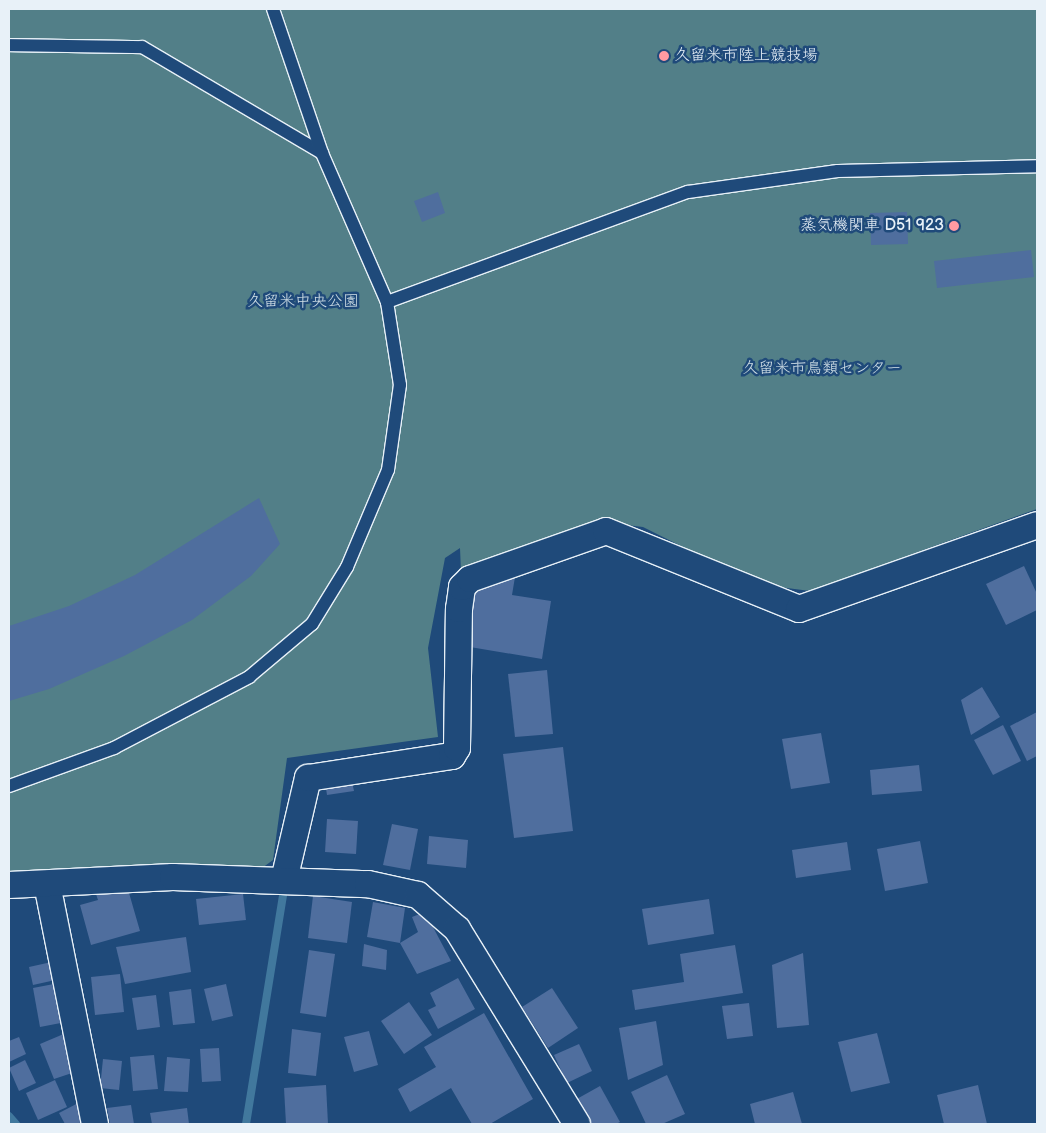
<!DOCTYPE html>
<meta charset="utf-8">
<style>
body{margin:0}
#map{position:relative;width:1046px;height:1133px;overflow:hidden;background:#1f4a7a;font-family:"Balsamiq Sans","Klee One",sans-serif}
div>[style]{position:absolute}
.green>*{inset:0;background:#527f88}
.stream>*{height:8px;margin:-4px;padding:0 4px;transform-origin:4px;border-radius:4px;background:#41789d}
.building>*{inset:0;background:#4f6e9e}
.roads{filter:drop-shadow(1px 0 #e8f1f8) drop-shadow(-1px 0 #e8f1f8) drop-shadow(0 1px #e8f1f8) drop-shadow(0 -1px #e8f1f8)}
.lane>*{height:12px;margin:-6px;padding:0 6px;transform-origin:6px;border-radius:6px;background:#1f4a7a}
.street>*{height:26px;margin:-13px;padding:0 13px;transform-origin:13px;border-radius:13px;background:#1f4a7a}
.dots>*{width:14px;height:14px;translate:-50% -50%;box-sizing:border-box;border:2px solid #1f4a7a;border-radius:50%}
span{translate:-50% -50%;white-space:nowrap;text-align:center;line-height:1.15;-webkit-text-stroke:5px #1f4a7a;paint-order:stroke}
.poi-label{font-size:16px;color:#e8f1f8}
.left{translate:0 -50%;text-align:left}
.right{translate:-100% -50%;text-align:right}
.park-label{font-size:16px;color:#d2e0e7}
.frame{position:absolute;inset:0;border:10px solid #e8f1f8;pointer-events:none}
</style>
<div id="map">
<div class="green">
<i style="clip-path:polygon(9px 9px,1037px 9px,1037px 509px,810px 591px,757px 584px,643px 527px,602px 522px,461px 572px,460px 548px,445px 558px,428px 648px,438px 737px,287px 758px,273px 860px,258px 871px,9px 874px)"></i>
</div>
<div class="stream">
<i style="left:9px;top:1116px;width:11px;rotate:49deg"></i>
<i style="left:246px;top:1124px;width:231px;rotate:-80.8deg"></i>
</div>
<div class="building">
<i style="clip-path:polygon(438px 192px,445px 213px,422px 222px,414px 201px)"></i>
<i style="clip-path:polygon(907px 212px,908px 244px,871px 245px,870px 213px)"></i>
<i style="clip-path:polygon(1031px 250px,1034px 277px,937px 288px,934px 261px)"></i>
<i style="clip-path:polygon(259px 498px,280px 544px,251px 576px,192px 620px,124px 656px,49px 689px,9px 701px,9px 626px,69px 606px,135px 575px)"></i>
<i style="clip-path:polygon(1024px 566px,1037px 594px,1037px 610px,1006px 625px,986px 584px)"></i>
<i style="clip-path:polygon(515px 577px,512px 595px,551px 601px,542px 659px,464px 646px,474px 590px)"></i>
<i style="clip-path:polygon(547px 670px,553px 734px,515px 737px,508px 674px)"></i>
<i style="clip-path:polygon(982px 687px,1000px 717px,971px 735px,961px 700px)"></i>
<i style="clip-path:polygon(1037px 712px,1037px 756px,1027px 761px,1010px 726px)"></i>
<i style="clip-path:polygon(1003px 725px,1021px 761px,993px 775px,974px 740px)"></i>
<i style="clip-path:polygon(821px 733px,830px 783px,791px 789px,782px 739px)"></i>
<i style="clip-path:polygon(563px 747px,573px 831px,514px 838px,503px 754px)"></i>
<i style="clip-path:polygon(919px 765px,922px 791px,872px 795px,870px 770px)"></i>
<i style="clip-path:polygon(351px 777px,354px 791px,327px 795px,325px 782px)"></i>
<i style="clip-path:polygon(327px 819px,358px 821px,356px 854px,325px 852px)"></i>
<i style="clip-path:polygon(392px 824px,418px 829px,410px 870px,383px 865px)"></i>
<i style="clip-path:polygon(429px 836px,468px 840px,466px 868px,427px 864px)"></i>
<i style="clip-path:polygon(920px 841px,928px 883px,885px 891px,877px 849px)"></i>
<i style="clip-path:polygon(847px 842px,851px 870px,796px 878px,792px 850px)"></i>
<i style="clip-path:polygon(127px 886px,140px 931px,91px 945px,80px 905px,98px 900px,96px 894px)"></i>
<i style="clip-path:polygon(243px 894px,246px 920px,199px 925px,196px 899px)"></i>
<i style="clip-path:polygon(313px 896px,352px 902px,347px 943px,308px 938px)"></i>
<i style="clip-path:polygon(709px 899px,714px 934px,648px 945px,642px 909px)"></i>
<i style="clip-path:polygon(373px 902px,405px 908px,400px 943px,418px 932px,412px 917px,425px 912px,451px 961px,417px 974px,400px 943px,367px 937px)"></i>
<i style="clip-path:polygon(186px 937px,191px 972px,125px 984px,116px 947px)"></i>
<i style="clip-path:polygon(364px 944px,387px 950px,386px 970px,362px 966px)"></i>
<i style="clip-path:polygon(735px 945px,743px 993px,635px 1010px,632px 990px,684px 982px,680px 954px)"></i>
<i style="clip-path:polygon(309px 950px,335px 954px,326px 1017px,300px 1013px)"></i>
<i style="clip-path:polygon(803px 953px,809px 1025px,777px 1028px,772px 965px)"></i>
<i style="clip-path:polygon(56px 961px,60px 979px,33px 985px,29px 967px)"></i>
<i style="clip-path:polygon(120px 974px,124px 1012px,95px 1015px,91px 977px)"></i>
<i style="clip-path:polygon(458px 978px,475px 1009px,438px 1029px,428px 1010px,436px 1006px,430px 993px)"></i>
<i style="clip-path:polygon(59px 983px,66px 1022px,40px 1027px,33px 988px)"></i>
<i style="clip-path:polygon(226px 984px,233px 1016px,212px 1021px,204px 989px)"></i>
<i style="clip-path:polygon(552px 988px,578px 1028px,548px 1048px,522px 1007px)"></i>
<i style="clip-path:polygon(191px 989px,195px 1023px,173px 1025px,169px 992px)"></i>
<i style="clip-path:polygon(156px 995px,160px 1027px,137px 1030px,132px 998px)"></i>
<i style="clip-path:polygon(409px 1002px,432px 1035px,404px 1054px,381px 1021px)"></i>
<i style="clip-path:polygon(749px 1003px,753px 1036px,727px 1039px,722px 1006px)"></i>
<i style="clip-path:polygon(484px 1013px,533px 1099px,490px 1124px,472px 1124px,451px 1088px,410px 1112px,398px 1089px,436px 1067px,424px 1047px)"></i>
<i style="clip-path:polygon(656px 1021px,663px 1065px,628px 1080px,619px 1028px)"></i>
<i style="clip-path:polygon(292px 1029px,321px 1033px,316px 1076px,288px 1073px)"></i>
<i style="clip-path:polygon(369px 1031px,378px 1065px,354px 1072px,344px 1037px)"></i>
<i style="clip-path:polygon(66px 1033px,81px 1070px,54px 1079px,40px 1044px)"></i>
<i style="clip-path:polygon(877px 1033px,890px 1083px,851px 1092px,838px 1042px)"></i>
<i style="clip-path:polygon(19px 1037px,26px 1054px,9px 1062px,9px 1041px)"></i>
<i style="clip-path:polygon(579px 1044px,592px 1071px,567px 1083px,554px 1055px)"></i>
<i style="clip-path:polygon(219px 1048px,221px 1081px,202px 1082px,200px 1049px)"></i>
<i style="clip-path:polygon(154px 1055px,158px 1089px,133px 1091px,130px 1057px)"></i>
<i style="clip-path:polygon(167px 1057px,190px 1059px,188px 1092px,164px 1091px)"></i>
<i style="clip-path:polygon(103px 1059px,122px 1061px,119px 1090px,100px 1088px)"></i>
<i style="clip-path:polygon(25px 1060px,36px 1083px,19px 1091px,9px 1068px)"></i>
<i style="clip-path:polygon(667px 1075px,685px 1114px,662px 1124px,646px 1124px,631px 1092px)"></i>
<i style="clip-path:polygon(55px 1080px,67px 1107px,38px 1120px,26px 1093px)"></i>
<i style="clip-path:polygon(326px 1085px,328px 1124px,286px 1124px,284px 1088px)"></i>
<i style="clip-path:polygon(978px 1085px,987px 1124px,944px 1124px,937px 1095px)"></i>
<i style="clip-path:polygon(600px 1086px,620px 1122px,616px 1124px,589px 1124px,575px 1100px)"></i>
<i style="clip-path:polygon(793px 1092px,802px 1124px,755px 1124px,750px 1104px)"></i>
<i style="clip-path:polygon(84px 1100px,91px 1114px,78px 1124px,65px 1124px,59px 1113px)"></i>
<i style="clip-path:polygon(131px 1105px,134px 1124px,110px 1124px,107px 1108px)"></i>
<i style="clip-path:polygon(187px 1108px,189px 1124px,152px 1124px,150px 1113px)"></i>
</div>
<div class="roads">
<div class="lane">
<i style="left:9px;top:45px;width:133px;rotate:0.9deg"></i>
<i style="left:142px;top:47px;width:209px;rotate:30.5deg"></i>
<i style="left:387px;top:302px;width:320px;rotate:-20.1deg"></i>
<i style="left:688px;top:192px;width:151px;rotate:-8deg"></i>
<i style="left:838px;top:171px;width:199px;rotate:-1.4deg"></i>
<i style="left:9px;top:786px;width:112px;rotate:-19.9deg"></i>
<i style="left:114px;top:748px;width:153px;rotate:-27.7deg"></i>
<i style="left:249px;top:677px;width:82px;rotate:-40.1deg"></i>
<i style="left:312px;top:624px;width:67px;rotate:-58.4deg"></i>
<i style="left:347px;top:567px;width:105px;rotate:-67.1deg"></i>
<i style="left:388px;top:470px;width:86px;rotate:-82deg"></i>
<i style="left:400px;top:385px;width:84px;rotate:-98.9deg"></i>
<i style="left:387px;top:302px;width:163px;rotate:-113.6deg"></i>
<i style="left:322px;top:153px;width:152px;rotate:-108.8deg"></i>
</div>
<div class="street">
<i style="left:284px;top:880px;width:105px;rotate:-76.8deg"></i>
<i style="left:308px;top:778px;width:146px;rotate:-8.7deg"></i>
<i style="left:452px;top:756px;width:9px;rotate:-58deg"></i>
<i style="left:457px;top:748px;width:139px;rotate:-89.2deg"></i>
<i style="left:459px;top:609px;width:22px;rotate:-82deg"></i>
<i style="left:462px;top:587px;width:11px;rotate:-45deg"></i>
<i style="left:470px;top:579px;width:144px;rotate:-19.4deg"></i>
<i style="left:606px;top:531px;width:208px;rotate:22deg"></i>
<i style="left:799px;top:609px;width:252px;rotate:-19.4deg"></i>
<i style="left:47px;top:884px;width:245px;rotate:78.7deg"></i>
<i style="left:9px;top:885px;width:164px;rotate:-2.8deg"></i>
<i style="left:173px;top:877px;width:195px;rotate:2.1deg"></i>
<i style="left:368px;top:884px;width:51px;rotate:12.4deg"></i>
<i style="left:418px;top:895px;width:52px;rotate:41.1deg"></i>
<i style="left:457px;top:929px;width:229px;rotate:58.4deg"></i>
</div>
</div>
<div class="dots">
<i style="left:664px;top:56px;background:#ff9aa2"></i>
<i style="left:954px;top:226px;background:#ff9aa2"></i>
</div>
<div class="poi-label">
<span class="left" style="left:674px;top:56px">久留米市陸上競技場</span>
<span class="right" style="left:944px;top:226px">蒸気機関車 D51 923</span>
</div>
<div class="park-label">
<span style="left:303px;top:302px">久留米中央公園</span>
<span style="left:822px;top:369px">久留米市鳥類センター</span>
</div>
<div class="frame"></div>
</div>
